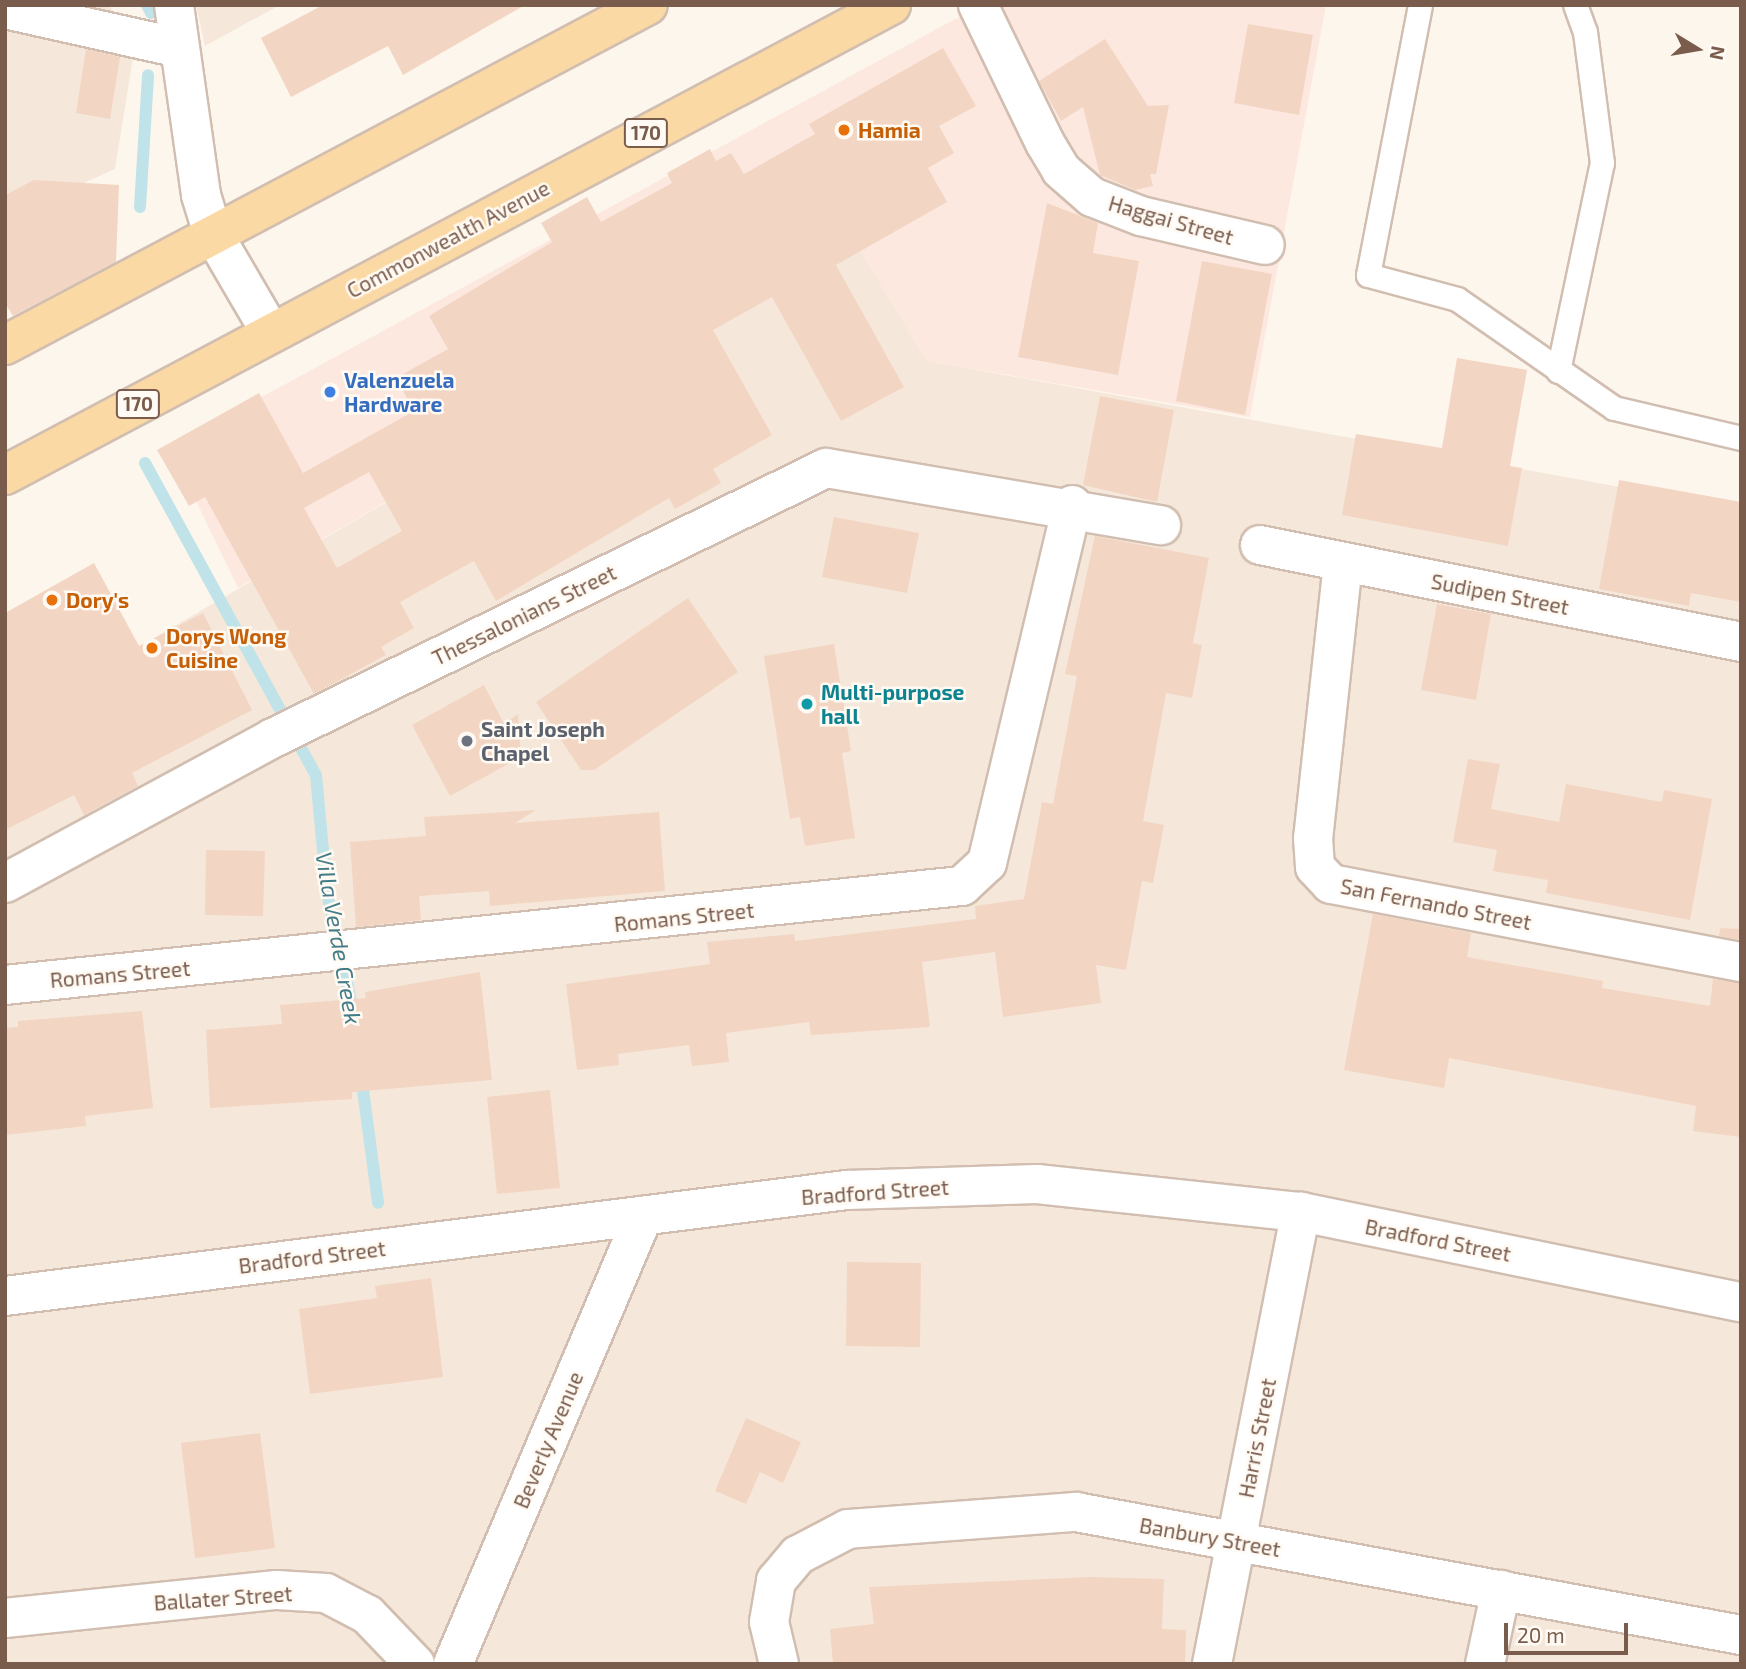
<!DOCTYPE html>
<style>
body{margin:0}
#map{position:relative;width:1746px;height:1669px;overflow:hidden;background:#fdf6ec;font-family:"Exo 2",sans-serif}
div>[style]{position:absolute}
.residential>*{inset:0;background:#f5e8da}
.commercial>*{inset:0;background:#fde8e0}
.stream>*{height:12px;margin:-6px;padding:0 6px;transform-origin:6px;border-radius:6px;background:#bfe3e8}
.building>*{inset:0;background:#f3d5c3}
.roads{filter:drop-shadow(2px 0 #d1beb0) drop-shadow(-2px 0 #d1beb0) drop-shadow(0 2px #d1beb0) drop-shadow(0 -2px #d1beb0)}
.service>*{height:23px;margin:-11.5px;padding:0 11.5px;transform-origin:11.5px;border-radius:11.5px;background:#fff}
.minor>*{height:38px;margin:-19px;padding:0 19px;transform-origin:19px;border-radius:19px;background:#fff}
.tertiary>*{height:38px;margin:-19px;padding:0 19px;transform-origin:19px;border-radius:19px;background:#fff}
.primary>*{height:38px;margin:-19px;padding:0 19px;transform-origin:19px;border-radius:19px;background:#fbd9a5}
.dots>*{width:19px;height:19px;translate:-50% -50%;box-sizing:border-box;border:4px solid #fffaf3;border-radius:50%}
span{translate:-50% -50%;white-space:nowrap;text-align:center;line-height:1.15;-webkit-text-stroke:5px #fffaf3;paint-order:stroke}
.shield-label span{padding:2px 5px;background:#fffaf3;border:2px solid;border-radius:5px;-webkit-text-stroke-width:0}
.shield-label{font-size:19px;color:#7a5c4d;font-weight:700}
.food-label{font-size:21px;color:#c56008;font-weight:700}
.left{translate:0 -50%;text-align:left}
.street-label{font-size:21px;color:#7a5c4d}
.shop-label{font-size:21px;color:#366cbe;font-weight:700}
.culture-label{font-size:21px;color:#0d838f;font-weight:700}
.worship-label{font-size:21px;color:#5b616d;font-weight:700}
.water-label{font-size:23px;color:#437c86;font-style:italic}
.frame{position:absolute;inset:0;border:7px solid #7a5c4d;pointer-events:none}
.north{position:absolute;left:1662px;top:14px;width:70px;height:70px;-webkit-text-stroke:5px #fffaf3;paint-order:stroke;rotate:101deg;font-size:19px;font-weight:700;line-height:28px;text-align:center;color:#7a5c4d}
.north::after{content:'';display:block;margin:auto;width:24px;height:32px;background:#7a5c4d;clip-path:polygon(50% 0,100% 100%,50% 72%,0 100%)}
.scale{position:absolute;left:1504px;top:1623px;width:124px;height:32px;box-sizing:border-box;border:4px solid #7a5c4d;border-top:0;padding-left:9px;font-size:21px;line-height:24px;white-space:nowrap;color:#7a5c4d;-webkit-text-stroke:5px #fffaf3;paint-order:stroke}
</style>
<div id="map">
<div class="residential">
<i style="clip-path:polygon(5px 5px,109px 5px,135px 45px,115px 169px,5px 218px)"></i>
<i style="clip-path:polygon(196px 5px,280px 5px,205px 46px)"></i>
<i style="clip-path:polygon(849px 232px,928px 361px,1741px 509px,1741px 1664px,5px 1664px,5px 725px)"></i>
</div>
<div class="commercial">
<i style="clip-path:polygon(981px 5px,1326px 5px,1250px 417px,927px 361px,849px 232px,238px 588px,170px 447px)"></i>
</div>
<div class="stream">
<i style="left:147px;top:5px;width:9px;rotate:63deg"></i>
<i style="left:140px;top:207px;width:132px;rotate:-86.5deg"></i>
<i style="left:145px;top:463px;width:356px;rotate:61.3deg"></i>
<i style="left:316px;top:775px;width:119px;rotate:84.7deg"></i>
<i style="left:327px;top:893px;width:125px;rotate:77.5deg"></i>
<i style="left:361px;top:1075px;width:129px;rotate:82.4deg"></i>
</div>
<div class="building">
<i style="clip-path:polygon(323px 5px,525px 5px,403px 75px,388px 46px,291px 97px,261px 38px)"></i>
<i style="clip-path:polygon(1248px 24px,1313px 35px,1299px 115px,1234px 103px)"></i>
<i style="clip-path:polygon(1105px 39px,1148px 106px,1169px 105px,1156px 174px,1150px 174px,1153px 186px,1135px 190px,1100px 175px,1083px 107px,1061px 121px,1039px 81px)"></i>
<i style="clip-path:polygon(evenodd,943px 48px,976px 106px,939px 126px,954px 153px,928px 168px,947px 202px,836px 265px,904px 387px,841px 421px,772px 297px,713px 330px,772px 435px,713px 469px,721px 483px,675px 509px,669px 498px,496px 601px,474px 561px,400px 602px,414px 628px,381px 647px,386px 655px,314px 694px,205px 497px,189px 506px,157px 450px,259px 393px,303px 473px,414px 411px,396px 378px,448px 349px,429px 316px,552px 242px,541px 223px,587px 197px,601px 222px,672px 183px,667px 173px,710px 149px,716px 161px,731px 153px,744px 174px,815px 134px,809px 124px,943px 48px,369px 472px,402px 531px,337px 568px,304px 508px,369px 472px)"></i>
<i style="clip-path:polygon(86px 49px,120px 57px,110px 119px,76px 113px)"></i>
<i style="clip-path:polygon(34px 180px,119px 185px,116px 262px,13px 316px,5px 303px,5px 195px)"></i>
<i style="clip-path:polygon(1047px 203px,1098px 223px,1093px 253px,1139px 261px,1118px 375px,1018px 357px)"></i>
<i style="clip-path:polygon(1202px 261px,1272px 274px,1245px 415px,1176px 401px)"></i>
<i style="clip-path:polygon(1457px 358px,1527px 370px,1510px 466px,1522px 468px,1508px 546px,1342px 515px,1356px 434px,1442px 448px)"></i>
<i style="clip-path:polygon(1100px 396px,1174px 410px,1157px 502px,1083px 485px)"></i>
<i style="clip-path:polygon(1619px 480px,1741px 502px,1741px 602px,1691px 593px,1689px 606px,1599px 589px)"></i>
<i style="clip-path:polygon(834px 517px,919px 533px,907px 593px,822px 577px)"></i>
<i style="clip-path:polygon(1095px 536px,1209px 558px,1193px 643px,1202px 645px,1192px 698px,1166px 693px,1143px 821px,1164px 825px,1153px 883px,1142px 881px,1126px 970px,1096px 965px,1101px 1003px,1003px 1017px,995px 952px,922px 962px,930px 1027px,811px 1035px,809px 1022px,726px 1033px,729px 1062px,692px 1066px,689px 1045px,618px 1054px,619px 1065px,577px 1070px,566px 984px,710px 964px,707px 942px,794px 934px,795px 941px,976px 919px,975px 906px,1024px 899px,1042px 802px,1053px 804px,1077px 676px,1065px 674px)"></i>
<i style="clip-path:polygon(94px 563px,139px 646px,203px 613px,252px 710px,132px 773px,138px 786px,84px 815px,74px 795px,5px 830px,5px 613px)"></i>
<i style="clip-path:polygon(688px 598px,738px 672px,594px 770px,581px 770px,536px 702px)"></i>
<i style="clip-path:polygon(1437px 604px,1491px 614px,1476px 700px,1421px 690px)"></i>
<i style="clip-path:polygon(834px 644px,851px 751px,842px 753px,855px 838px,805px 846px,800px 817px,790px 819px,764px 656px)"></i>
<i style="clip-path:polygon(484px 685px,504px 724px,518px 714px,521px 757px,450px 796px,412px 725px)"></i>
<i style="clip-path:polygon(1468px 759px,1500px 764px,1491px 809px,1559px 822px,1566px 784px,1662px 802px,1664px 790px,1712px 799px,1690px 920px,1546px 893px,1548px 880px,1493px 871px,1497px 850px,1453px 842px)"></i>
<i style="clip-path:polygon(536px 810px,515px 823px,659px 812px,665px 891px,490px 906px,489px 891px,419px 896px,421px 920px,356px 927px,350px 842px,426px 836px,424px 817px)"></i>
<i style="clip-path:polygon(206px 850px,265px 851px,263px 916px,205px 915px)"></i>
<i style="clip-path:polygon(1373px 914px,1471px 933px,1467px 957px,1603px 981px,1602px 988px,1710px 1006px,1713px 979px,1741px 983px,1741px 1137px,1693px 1131px,1696px 1106px,1449px 1058px,1444px 1088px,1344px 1070px)"></i>
<i style="clip-path:polygon(1720px 928px,1741px 929px,1741px 940px,1719px 936px)"></i>
<i style="clip-path:polygon(480px 972px,492px 1080px,352px 1092px,352px 1099px,210px 1108px,206px 1030px,282px 1024px,280px 1005px,366px 998px,365px 992px)"></i>
<i style="clip-path:polygon(142px 1011px,153px 1108px,85px 1116px,86px 1126px,5px 1135px,5px 1028px,18px 1027px,18px 1021px)"></i>
<i style="clip-path:polygon(550px 1090px,560px 1188px,497px 1194px,487px 1097px)"></i>
<i style="clip-path:polygon(847px 1262px,921px 1263px,920px 1347px,846px 1346px)"></i>
<i style="clip-path:polygon(431px 1278px,443px 1377px,310px 1394px,299px 1309px,377px 1298px,375px 1286px)"></i>
<i style="clip-path:polygon(746px 1418px,801px 1442px,783px 1483px,760px 1472px,746px 1504px,715px 1491px)"></i>
<i style="clip-path:polygon(260px 1433px,275px 1548px,195px 1558px,181px 1443px)"></i>
<i style="clip-path:polygon(1090px 1577px,1164px 1579px,1162px 1629px,1186px 1630px,1185px 1664px,833px 1664px,830px 1629px,874px 1624px,869px 1587px)"></i>
</div>
<div class="roads">
<div class="service">
<i style="left:1420px;top:5px;width:275px;rotate:100.9deg"></i>
<i style="left:1368px;top:275px;width:92px;rotate:15.1deg"></i>
<i style="left:1457px;top:299px;width:191px;rotate:34.8deg"></i>
<i style="left:1614px;top:408px;width:130px;rotate:13.3deg"></i>
<i style="left:1558px;top:371px;width:213px;rotate:-78.1deg"></i>
<i style="left:1602px;top:163px;width:132px;rotate:-97.4deg"></i>
<i style="left:1585px;top:32px;width:29px;rotate:-110deg"></i>
</div>
<div class="minor">
<i style="left:978px;top:5px;width:153px;rotate:64.1deg"></i>
<i style="left:1045px;top:143px;width:31px;rotate:59deg"></i>
<i style="left:1061px;top:170px;width:41px;rotate:41.1deg"></i>
<i style="left:1092px;top:197px;width:53px;rotate:21.2deg"></i>
<i style="left:1141px;top:216px;width:127px;rotate:13.2deg"></i>
<i style="left:5px;top:9px;width:179px;rotate:12.6deg"></i>
<i style="left:1260px;top:545px;width:491px;rotate:11.4deg"></i>
<i style="left:1343px;top:563px;width:277px;rotate:96.2deg"></i>
<i style="left:1313px;top:838px;width:29px;rotate:86deg"></i>
<i style="left:1315px;top:867px;width:23px;rotate:47deg"></i>
<i style="left:1331px;top:884px;width:417px;rotate:10.8deg"></i>
<i style="left:5px;top:883px;width:305px;rotate:-28.4deg"></i>
<i style="left:273px;top:738px;width:615px;rotate:-26.02deg"></i>
<i style="left:826px;top:468px;width:340px;rotate:9.7deg"></i>
<i style="left:5px;top:985px;width:962px;rotate:-5.91deg"></i>
<i style="left:962px;top:886px;width:34px;rotate:-43deg"></i>
<i style="left:987px;top:863px;width:368px;rotate:-76.6deg"></i>
<i style="left:5px;top:1296px;width:849px;rotate:-7.18deg"></i>
<i style="left:847px;top:1190px;width:190px;rotate:-1.8deg"></i>
<i style="left:1037px;top:1184px;width:265px;rotate:6.1deg"></i>
<i style="left:1301px;top:1212px;width:449px;rotate:11.6deg"></i>
<i style="left:5px;top:1618px;width:273px;rotate:-5.9deg"></i>
<i style="left:277px;top:1590px;width:49px;rotate:3.5deg"></i>
<i style="left:326px;top:1593px;width:47px;rotate:27.6deg"></i>
<i style="left:368px;top:1615px;width:68px;rotate:46.2deg"></i>
<i style="left:453px;top:1664px;width:487px;rotate:-67deg"></i>
<i style="left:779px;top:1664px;width:43px;rotate:-103.4deg"></i>
<i style="left:769px;top:1622px;width:42px;rotate:-80.3deg"></i>
<i style="left:776px;top:1581px;width:34px;rotate:-50deg"></i>
<i style="left:798px;top:1555px;width:56px;rotate:-27.5deg"></i>
<i style="left:848px;top:1529px;width:229px;rotate:-4.3deg"></i>
<i style="left:1076px;top:1512px;width:676px;rotate:10.48deg"></i>
<i style="left:1212px;top:1664px;width:461px;rotate:-78.9deg"></i>
<i style="left:1485px;top:1664px;width:76px;rotate:-77.8deg"></i>
</div>
<div class="tertiary">
<i style="left:174px;top:5px;width:192px;rotate:81.9deg"></i>
<i style="left:201px;top:195px;width:39px;rotate:73deg"></i>
<i style="left:212px;top:232px;width:117px;rotate:59.7deg"></i>
</div>
<div class="primary">
<i style="left:5px;top:345px;width:727px;rotate:-27.87deg"></i>
<i style="left:5px;top:475px;width:1003px;rotate:-27.94deg"></i>
</div>
</div>
<div class="dots">
<i style="left:844px;top:130px;background:#e8710a"></i>
<i style="left:330px;top:392px;background:#3f7fe0"></i>
<i style="left:52px;top:600px;background:#e8710a"></i>
<i style="left:152px;top:648px;background:#e8710a"></i>
<i style="left:807px;top:704px;background:#0f9aa8"></i>
<i style="left:467px;top:741px;background:#6b7280"></i>
</div>
<div class="shield-label">
<span style="left:646px;top:133px">170</span>
<span style="left:138px;top:404px">170</span>
</div>
<div class="food-label">
<span class="left" style="left:858px;top:130px">Hamia</span>
<span class="left" style="left:66px;top:600px">Dory's</span>
<span class="left" style="left:166px;top:648px">Dorys Wong<br>Cuisine</span>
</div>
<div class="street-label">
<span style="left:1171px;top:220px;rotate:16deg">Haggai Street</span>
<span style="left:448px;top:239px;rotate:-28deg">Commonwealth Avenue</span>
<span style="left:1500px;top:594px;rotate:11deg">Sudipen Street</span>
<span style="left:524px;top:615px;rotate:-26deg">Thessalonians Street</span>
<span style="left:1436px;top:904px;rotate:11deg">San Fernando Street</span>
<span style="left:684px;top:917px;rotate:-6deg">Romans Street</span>
<span style="left:120px;top:974px;rotate:-5deg">Romans Street</span>
<span style="left:875px;top:1192px;rotate:-4deg">Bradford Street</span>
<span style="left:1438px;top:1240px;rotate:11deg">Bradford Street</span>
<span style="left:312px;top:1257px;rotate:-7deg">Bradford Street</span>
<span style="left:1257px;top:1438px;rotate:-79deg">Harris Street</span>
<span style="left:548px;top:1440px;rotate:-67deg">Beverly Avenue</span>
<span style="left:1210px;top:1537px;rotate:10deg">Banbury Street</span>
<span style="left:223px;top:1598px;rotate:-4deg">Ballater Street</span>
</div>
<div class="shop-label">
<span class="left" style="left:344px;top:392px">Valenzuela<br>Hardware</span>
</div>
<div class="culture-label">
<span class="left" style="left:821px;top:704px">Multi-purpose<br>hall</span>
</div>
<div class="worship-label">
<span class="left" style="left:481px;top:741px">Saint Joseph<br>Chapel</span>
</div>
<div class="water-label">
<span style="left:339px;top:938px;rotate:80deg">Villa Verde Creek</span>
</div>
<div class="frame"></div>
<div class="north">N</div>
<div class="scale">20 m</div>
</div>
